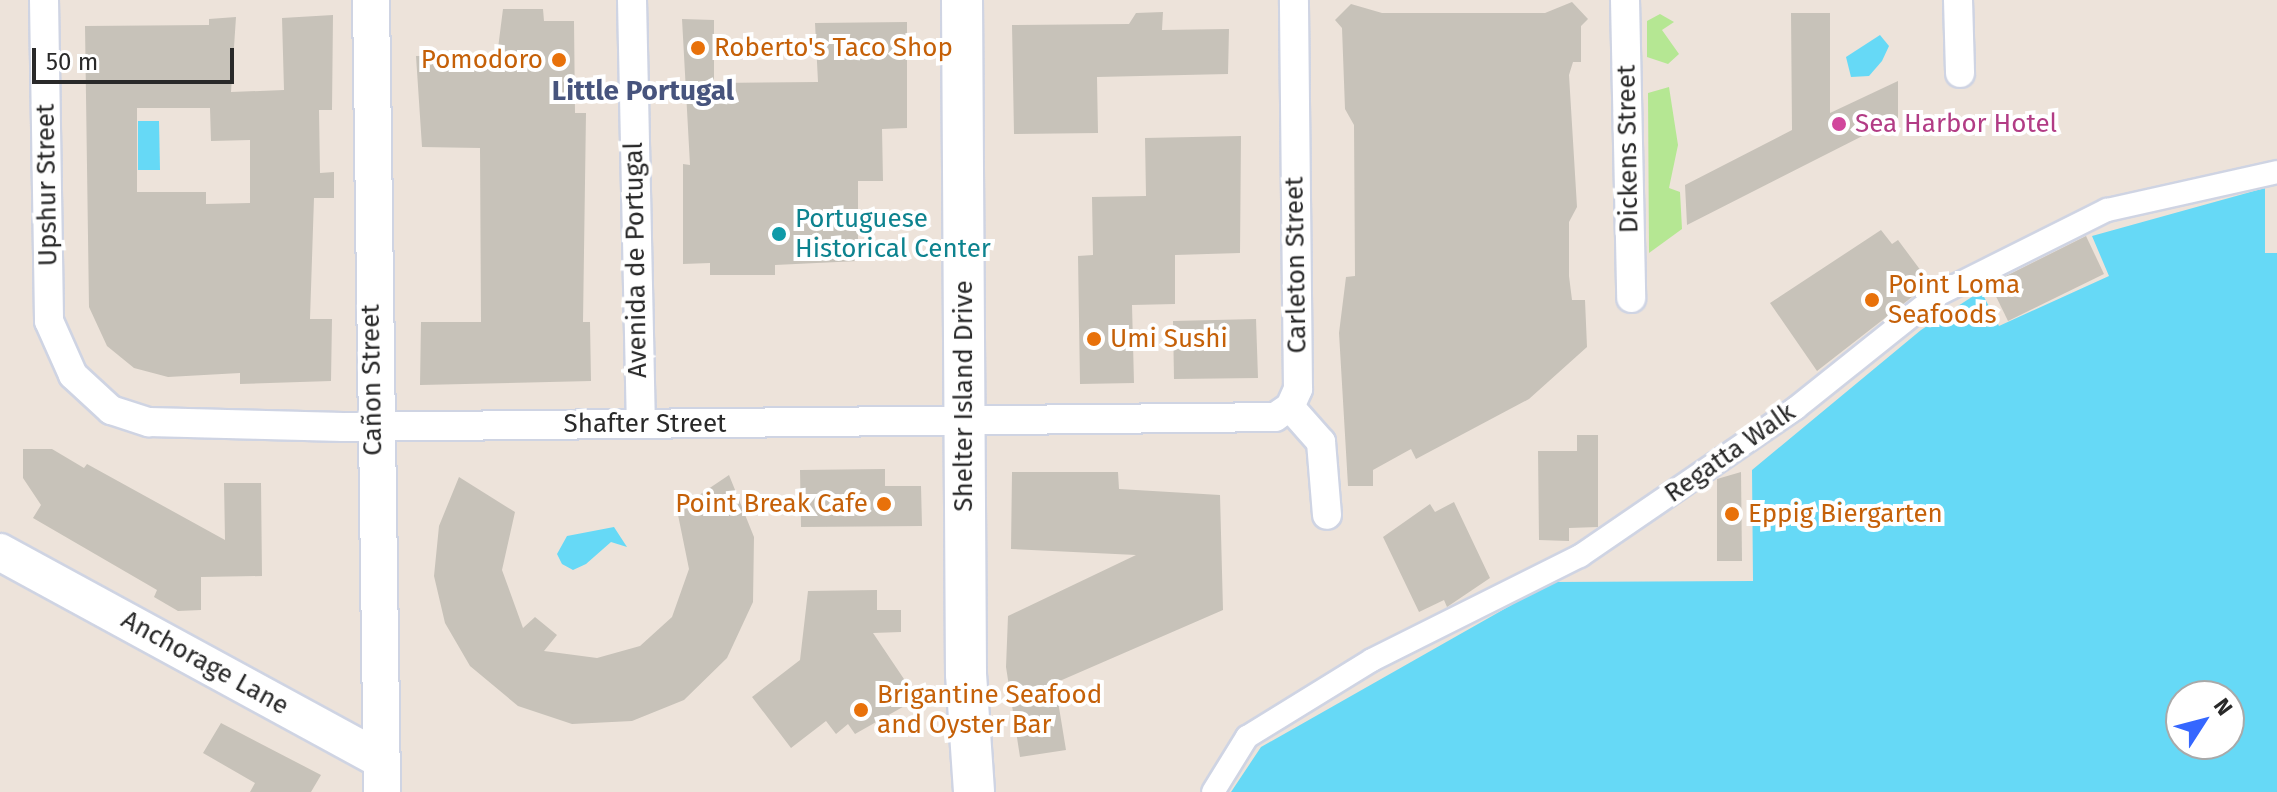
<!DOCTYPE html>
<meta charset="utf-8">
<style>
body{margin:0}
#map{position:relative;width:2277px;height:792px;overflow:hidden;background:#ede3da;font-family:"Fira Sans",sans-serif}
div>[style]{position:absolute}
.green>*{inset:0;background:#b5e793}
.water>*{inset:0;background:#66d9f6}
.building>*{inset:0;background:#c7c2b9}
.roads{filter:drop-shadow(2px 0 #cfd4e3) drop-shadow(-2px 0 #cfd4e3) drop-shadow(0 2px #cfd4e3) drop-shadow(0 -2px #cfd4e3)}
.pedestrian>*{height:22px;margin:-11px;padding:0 11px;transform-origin:11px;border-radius:11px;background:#fff}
.minor>*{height:28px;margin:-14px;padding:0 14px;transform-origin:14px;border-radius:14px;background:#fff}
.tertiary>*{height:36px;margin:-18px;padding:0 18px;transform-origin:18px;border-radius:18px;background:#fff}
.secondary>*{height:40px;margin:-20px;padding:0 20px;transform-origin:20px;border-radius:20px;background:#fff}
.dots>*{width:22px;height:22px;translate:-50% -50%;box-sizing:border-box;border:4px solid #fff;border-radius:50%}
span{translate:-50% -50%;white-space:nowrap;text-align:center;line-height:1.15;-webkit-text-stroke:8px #fff;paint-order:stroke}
.food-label{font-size:26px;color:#c56008}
.left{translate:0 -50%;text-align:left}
.right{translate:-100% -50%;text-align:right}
.hotel-label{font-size:26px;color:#b23c85}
.street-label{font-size:26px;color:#292929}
.culture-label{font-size:26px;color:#0d838f}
.neighbourhood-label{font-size:28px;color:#47547d;font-weight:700}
.north{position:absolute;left:2165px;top:680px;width:80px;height:80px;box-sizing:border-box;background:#fff;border:2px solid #a9a9a9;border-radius:50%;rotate:54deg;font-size:22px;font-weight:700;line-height:32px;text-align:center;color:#292929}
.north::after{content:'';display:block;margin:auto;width:28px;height:36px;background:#3567ff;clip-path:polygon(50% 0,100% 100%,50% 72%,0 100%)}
.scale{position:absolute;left:32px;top:48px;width:202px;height:36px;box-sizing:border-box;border:4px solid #292929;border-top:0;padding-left:10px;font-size:24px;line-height:28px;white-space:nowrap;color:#292929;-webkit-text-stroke:6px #fff;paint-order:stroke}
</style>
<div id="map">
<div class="green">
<i style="clip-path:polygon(1660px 14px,1674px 22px,1662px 30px,1679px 54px,1668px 64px,1647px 57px,1647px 21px)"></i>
<i style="clip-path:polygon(1669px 87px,1678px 145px,1669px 188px,1680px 192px,1682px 229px,1649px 253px,1648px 93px)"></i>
</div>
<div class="water">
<i style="clip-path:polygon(1880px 35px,1889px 46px,1882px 61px,1869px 76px,1851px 77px,1846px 57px)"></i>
<i style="clip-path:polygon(138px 121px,159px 121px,160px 170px,138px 170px)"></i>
<i style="clip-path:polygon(evenodd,2265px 188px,2265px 253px,2277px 253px,2277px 792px,1231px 792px,1261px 747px,1552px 582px,1753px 581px,1752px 470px,1921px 330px,1981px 291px,1999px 326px,2109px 276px,2092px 236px,2265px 188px,2181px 696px,2229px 696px,2229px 744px,2181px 744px,2181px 696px)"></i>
<i style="clip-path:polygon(614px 527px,627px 547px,611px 542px,586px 564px,573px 570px,562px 564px,557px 554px,567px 536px)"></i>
</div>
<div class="building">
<i style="clip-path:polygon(1572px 2px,1588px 19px,1581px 26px,1581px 62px,1573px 62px,1569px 75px,1577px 207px,1569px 222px,1569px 276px,1572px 300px,1585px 300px,1587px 347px,1529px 399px,1416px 459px,1411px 449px,1373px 470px,1373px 486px,1348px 486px,1339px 333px,1346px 277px,1355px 276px,1354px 125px,1345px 109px,1342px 28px,1335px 20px,1351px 4px,1382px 13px,1545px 13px)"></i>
<i style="clip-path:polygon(503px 9px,543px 9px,544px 21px,574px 21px,575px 113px,586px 113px,583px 322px,590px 322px,591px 381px,420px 385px,421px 322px,481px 322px,480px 148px,422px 147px,416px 56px,497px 56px)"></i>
<i style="clip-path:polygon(1163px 12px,1162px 30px,1229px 29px,1228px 74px,1097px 77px,1098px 133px,1014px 134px,1012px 25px,1129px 24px,1136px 13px)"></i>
<i style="clip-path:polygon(1791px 13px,1830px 13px,1830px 113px,1898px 81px,1898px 118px,1687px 225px,1685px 185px,1792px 130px)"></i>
<i style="clip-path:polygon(evenodd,333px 15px,332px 110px,319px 110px,320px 173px,334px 172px,334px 198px,314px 198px,310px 319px,332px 319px,331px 381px,240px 384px,240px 373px,168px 377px,134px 368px,107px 346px,89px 307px,85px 26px,209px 25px,209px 19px,236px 17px,231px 92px,284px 90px,282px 18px,333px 15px,137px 108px,210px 108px,211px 141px,250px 140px,250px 203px,206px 204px,206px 192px,137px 192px,137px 108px)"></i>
<i style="clip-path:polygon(682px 19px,714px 20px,714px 83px,818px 82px,815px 23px,907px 22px,907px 128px,882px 129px,883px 181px,858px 181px,858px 261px,775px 265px,775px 275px,710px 275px,710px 263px,683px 264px,683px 164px,690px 165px)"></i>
<i style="clip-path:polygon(1241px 136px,1240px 253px,1175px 255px,1175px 304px,1132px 305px,1134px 383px,1080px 384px,1078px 256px,1093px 255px,1092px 197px,1146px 196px,1145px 138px)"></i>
<i style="clip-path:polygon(1881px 230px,1892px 244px,1898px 240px,1930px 283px,1817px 371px,1770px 303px)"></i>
<i style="clip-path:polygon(2086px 236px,2104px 274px,2008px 321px,1990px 284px)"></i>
<i style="clip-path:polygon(1256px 319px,1258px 378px,1174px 379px,1173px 321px)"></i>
<i style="clip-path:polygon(1577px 435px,1598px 435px,1598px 527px,1569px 528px,1569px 541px,1539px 540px,1538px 451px,1577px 451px)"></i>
<i style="clip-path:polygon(23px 449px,52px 449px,84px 468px,87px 464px,225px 540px,224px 483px,261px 483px,262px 576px,201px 577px,201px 610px,178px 611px,154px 597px,157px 590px,33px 518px,41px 505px,23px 478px)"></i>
<i style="clip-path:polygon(885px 469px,885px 486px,921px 486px,922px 526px,801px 527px,800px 470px)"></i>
<i style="clip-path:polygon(1012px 472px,1118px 472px,1119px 489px,1220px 495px,1223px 610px,1055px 683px,1066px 750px,1020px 757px,1006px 667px,1008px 616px,1136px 555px,1011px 549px)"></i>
<i style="clip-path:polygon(1741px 472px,1742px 561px,1717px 561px,1717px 479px)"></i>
<i style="clip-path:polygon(729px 475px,754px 537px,753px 602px,727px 658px,684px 700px,632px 721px,572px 724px,518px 706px,470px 666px,445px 623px,434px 576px,439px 526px,459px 477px,515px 512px,502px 570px,523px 628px,535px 617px,557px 635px,544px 651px,597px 658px,640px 646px,672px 617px,689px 569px,677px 510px)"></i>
<i style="clip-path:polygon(1454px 502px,1490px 578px,1447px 607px,1444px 600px,1419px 612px,1383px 537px,1430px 504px,1435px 512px)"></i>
<i style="clip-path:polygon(877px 590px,877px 610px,901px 610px,901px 632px,873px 633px,908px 685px,900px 695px,908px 704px,855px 734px,848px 724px,836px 734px,826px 721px,791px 748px,752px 697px,800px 660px,808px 591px)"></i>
<i style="clip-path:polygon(221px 723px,321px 775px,311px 792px,250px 792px,255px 783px,203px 753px)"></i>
</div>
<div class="roads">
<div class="pedestrian">
<i style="left:1213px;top:792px;width:65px;rotate:-58.3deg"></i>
<i style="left:1247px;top:737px;width:147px;rotate:-31.6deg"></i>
<i style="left:1372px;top:660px;width:233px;rotate:-26.6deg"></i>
<i style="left:1580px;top:556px;width:262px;rotate:-34.4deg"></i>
<i style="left:1796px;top:408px;width:183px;rotate:-38.6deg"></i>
<i style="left:1939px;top:294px;width:188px;rotate:-26.6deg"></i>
<i style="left:2107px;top:210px;width:174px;rotate:-12.6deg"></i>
</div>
<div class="minor">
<i style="left:44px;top:0;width:321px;rotate:89.1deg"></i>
<i style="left:49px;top:321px;width:59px;rotate:66deg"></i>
<i style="left:73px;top:375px;width:52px;rotate:42.6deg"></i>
<i style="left:111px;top:410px;width:40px;rotate:18deg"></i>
<i style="left:149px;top:422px;width:194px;rotate:1.5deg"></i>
<i style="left:343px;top:427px;width:932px;rotate:-0.61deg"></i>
<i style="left:1275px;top:417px;width:18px;rotate:-34deg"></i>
<i style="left:632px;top:0;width:424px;rotate:88.8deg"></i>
<i style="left:1625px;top:0;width:298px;rotate:88.8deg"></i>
<i style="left:1958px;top:0;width:73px;rotate:88.4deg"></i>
<i style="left:1290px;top:407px;width:20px;rotate:-66deg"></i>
<i style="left:1298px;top:389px;width:389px;rotate:-90.6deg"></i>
<i style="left:1290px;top:407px;width:47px;rotate:48.5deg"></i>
<i style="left:1321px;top:442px;width:73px;rotate:85.3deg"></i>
</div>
<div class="tertiary">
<i style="left:371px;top:0;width:792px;rotate:89.2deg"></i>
<i style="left:0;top:552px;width:434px;rotate:28.6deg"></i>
</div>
<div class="secondary">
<i style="left:962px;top:0;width:674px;rotate:89.66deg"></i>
<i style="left:966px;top:674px;width:118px;rotate:86.1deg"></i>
</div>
</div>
<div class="dots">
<i style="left:698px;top:48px;background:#e8710a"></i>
<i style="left:559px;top:60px;background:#e8710a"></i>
<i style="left:1839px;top:124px;background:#d1479c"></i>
<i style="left:779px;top:234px;background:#0f9aa8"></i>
<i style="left:1872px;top:300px;background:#e8710a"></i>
<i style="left:1094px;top:339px;background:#e8710a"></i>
<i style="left:884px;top:504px;background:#e8710a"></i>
<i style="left:1732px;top:514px;background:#e8710a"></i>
<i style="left:861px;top:710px;background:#e8710a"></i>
</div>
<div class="food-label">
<span class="left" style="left:714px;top:48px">Roberto's Taco Shop</span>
<span class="right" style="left:543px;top:60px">Pomodoro</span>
<span class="left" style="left:1888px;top:300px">Point Loma<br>Seafoods</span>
<span class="left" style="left:1110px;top:339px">Umi Sushi</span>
<span class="right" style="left:868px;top:504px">Point Break Cafe</span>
<span class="left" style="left:1748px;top:514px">Eppig Biergarten</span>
<span class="left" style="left:877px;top:710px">Brigantine Seafood<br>and Oyster Bar</span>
</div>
<div class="hotel-label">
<span class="left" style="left:1855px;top:124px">Sea Harbor Hotel</span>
</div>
<div class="street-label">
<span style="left:1628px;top:149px;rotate:-91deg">Dickens Street</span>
<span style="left:47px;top:185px;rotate:-91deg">Upshur Street</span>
<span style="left:636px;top:260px;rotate:-91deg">Avenida de Portugal</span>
<span style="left:1296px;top:265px;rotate:-91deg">Carleton Street</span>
<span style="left:372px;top:380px;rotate:-91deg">Cañon Street</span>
<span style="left:964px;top:396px;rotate:-90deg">Shelter Island Drive</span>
<span style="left:645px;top:424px">Shafter Street</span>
<span style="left:1730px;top:453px;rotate:-35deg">Regatta Walk</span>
<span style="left:205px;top:663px;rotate:29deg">Anchorage Lane</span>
</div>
<div class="culture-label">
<span class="left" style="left:795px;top:234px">Portuguese<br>Historical Center</span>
</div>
<div class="neighbourhood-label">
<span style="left:643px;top:91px">Little Portugal</span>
</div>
<div class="north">N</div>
<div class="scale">50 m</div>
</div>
